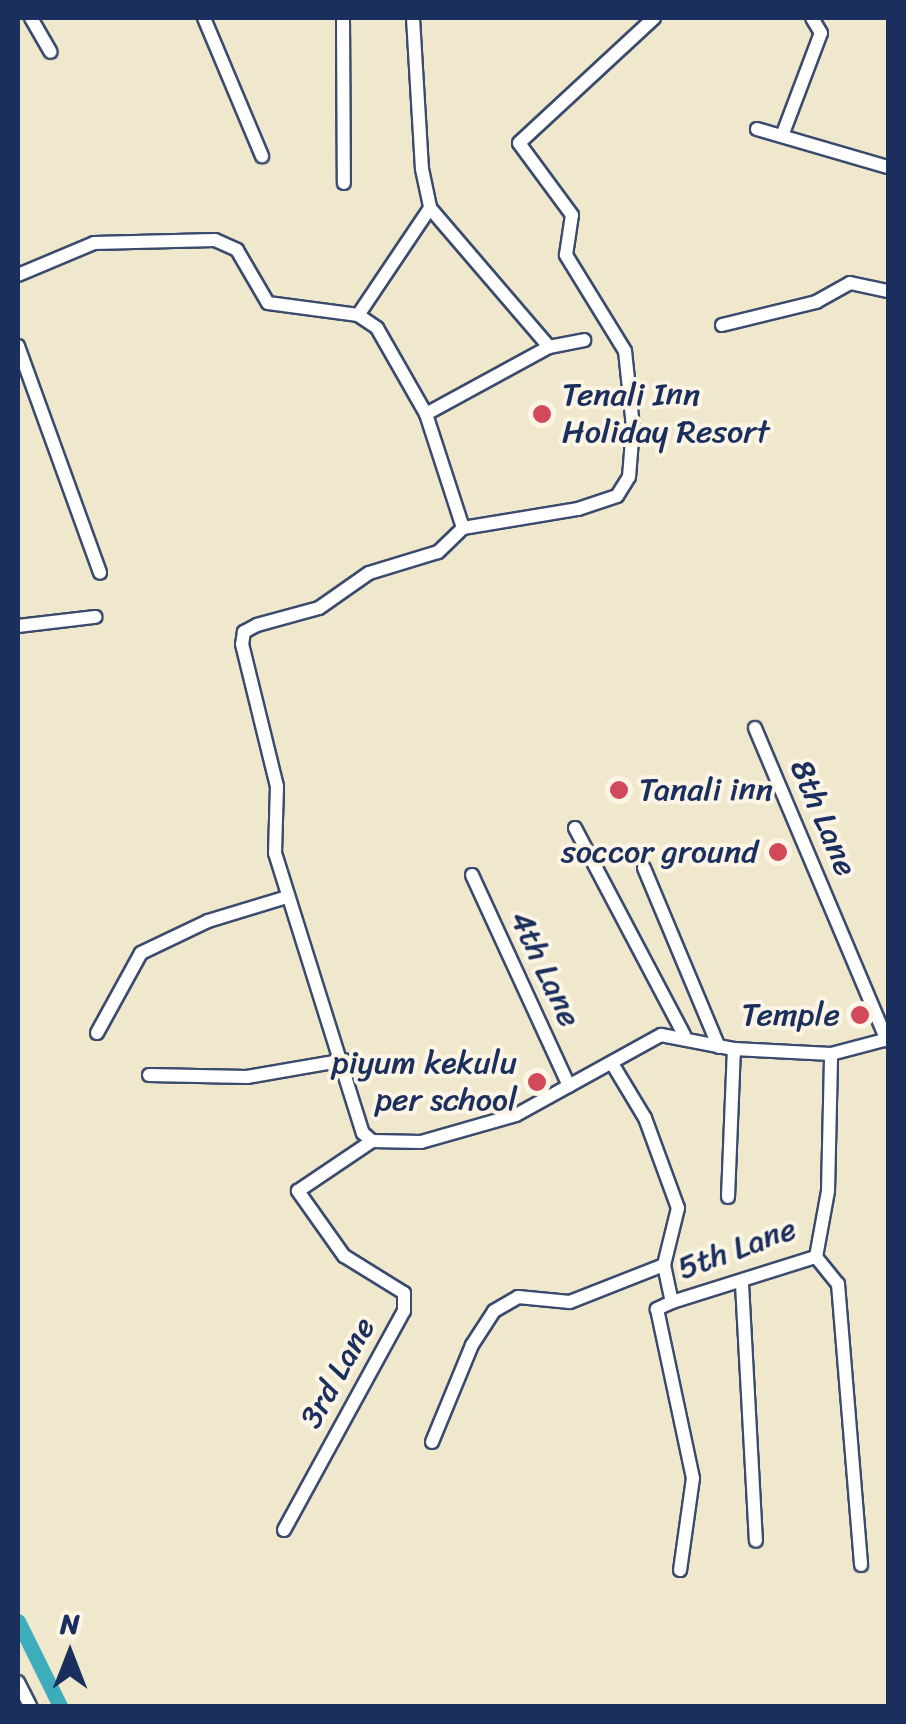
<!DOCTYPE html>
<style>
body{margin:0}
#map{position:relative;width:906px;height:1724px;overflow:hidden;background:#efe8cc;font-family:Sriracha,sans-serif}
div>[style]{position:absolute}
.canal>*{height:15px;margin:-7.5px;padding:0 7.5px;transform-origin:7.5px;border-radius:7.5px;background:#3dacbb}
.roads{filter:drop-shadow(2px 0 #3b4b6e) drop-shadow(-2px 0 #3b4b6e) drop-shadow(0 2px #3b4b6e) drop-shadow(0 -2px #3b4b6e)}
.street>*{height:12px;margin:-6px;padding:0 6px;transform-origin:6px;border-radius:6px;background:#fff}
.dots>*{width:28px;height:28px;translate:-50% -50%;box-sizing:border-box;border:5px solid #fcf5e5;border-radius:50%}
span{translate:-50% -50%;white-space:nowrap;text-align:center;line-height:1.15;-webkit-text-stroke:8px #fcf5e5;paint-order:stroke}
.poi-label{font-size:32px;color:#1b2f5e}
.left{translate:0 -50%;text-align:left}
.right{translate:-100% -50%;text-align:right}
.street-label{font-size:32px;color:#1b2f5e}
.frame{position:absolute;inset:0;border:20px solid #1b2f5e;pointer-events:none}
.north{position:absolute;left:20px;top:1604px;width:100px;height:100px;-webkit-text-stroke:8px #fcf5e5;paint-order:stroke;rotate:0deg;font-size:28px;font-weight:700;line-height:40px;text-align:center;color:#1b2f5e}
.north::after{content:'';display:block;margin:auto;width:35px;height:45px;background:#1b2f5e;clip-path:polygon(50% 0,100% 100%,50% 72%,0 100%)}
</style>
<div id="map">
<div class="canal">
<i style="left:18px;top:1621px;width:95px;rotate:63.7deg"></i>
</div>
<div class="roads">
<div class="street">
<i style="left:31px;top:18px;width:39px;rotate:60deg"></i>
<i style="left:204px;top:18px;width:150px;rotate:67.2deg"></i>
<i style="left:343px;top:18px;width:165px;rotate:89.7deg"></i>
<i style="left:413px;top:18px;width:151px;rotate:86.6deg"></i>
<i style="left:422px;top:169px;width:40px;rotate:78deg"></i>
<i style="left:430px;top:208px;width:129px;rotate:123.9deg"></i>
<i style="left:358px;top:315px;width:23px;rotate:34deg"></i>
<i style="left:377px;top:328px;width:99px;rotate:60.3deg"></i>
<i style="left:426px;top:414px;width:120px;rotate:72deg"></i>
<i style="left:463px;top:528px;width:35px;rotate:136deg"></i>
<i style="left:438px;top:552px;width:72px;rotate:163.1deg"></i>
<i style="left:369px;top:573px;width:61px;rotate:145deg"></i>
<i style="left:319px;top:608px;width:64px;rotate:164.7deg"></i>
<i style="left:257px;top:625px;width:15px;rotate:152deg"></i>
<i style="left:244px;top:632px;width:12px;rotate:99deg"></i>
<i style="left:242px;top:644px;width:146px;rotate:76.2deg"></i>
<i style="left:277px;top:786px;width:67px;rotate:91.7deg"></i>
<i style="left:275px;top:853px;width:294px;rotate:72.6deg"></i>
<i style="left:363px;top:1133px;width:12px;rotate:42deg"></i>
<i style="left:372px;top:1141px;width:49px;rotate:1.2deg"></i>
<i style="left:421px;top:1142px;width:99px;rotate:-15.9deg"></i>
<i style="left:516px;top:1115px;width:166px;rotate:-28.9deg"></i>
<i style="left:661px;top:1035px;width:74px;rotate:10.9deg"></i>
<i style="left:734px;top:1049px;width:97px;rotate:3deg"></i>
<i style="left:831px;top:1054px;width:59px;rotate:-14.7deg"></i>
<i style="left:757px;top:129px;width:136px;rotate:16.2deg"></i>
<i style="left:782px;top:136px;width:110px;rotate:-69.3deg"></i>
<i style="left:821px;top:33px;width:17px;rotate:-121deg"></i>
<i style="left:430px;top:208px;width:183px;rotate:49.4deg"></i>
<i style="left:18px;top:275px;width:82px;rotate:-22.8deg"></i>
<i style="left:94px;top:243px;width:121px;rotate:-1.4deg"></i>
<i style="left:215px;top:240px;width:24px;rotate:24deg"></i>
<i style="left:237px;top:250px;width:61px;rotate:59.7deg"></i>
<i style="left:268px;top:303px;width:91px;rotate:7.6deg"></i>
<i style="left:722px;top:325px;width:97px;rotate:-13.7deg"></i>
<i style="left:816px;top:302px;width:39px;rotate:-29deg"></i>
<i style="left:850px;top:283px;width:39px;rotate:12deg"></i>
<i style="left:18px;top:346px;width:241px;rotate:70.1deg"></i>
<i style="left:426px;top:414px;width:140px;rotate:-28.6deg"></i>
<i style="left:549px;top:347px;width:36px;rotate:-11deg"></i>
<i style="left:463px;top:528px;width:117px;rotate:-9.4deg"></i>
<i style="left:578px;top:509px;width:41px;rotate:-18.4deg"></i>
<i style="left:617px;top:496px;width:22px;rotate:-58deg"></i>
<i style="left:629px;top:477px;width:50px;rotate:-85.4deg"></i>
<i style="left:633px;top:427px;width:76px;rotate:-96deg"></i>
<i style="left:625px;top:351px;width:113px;rotate:-121.6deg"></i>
<i style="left:566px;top:255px;width:40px;rotate:-81.5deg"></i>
<i style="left:572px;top:215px;width:89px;rotate:-126.4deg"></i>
<i style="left:519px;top:143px;width:184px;rotate:-42.8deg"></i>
<i style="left:18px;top:626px;width:78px;rotate:-6.7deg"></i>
<i style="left:755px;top:728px;width:339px;rotate:67.1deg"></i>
<i style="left:575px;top:828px;width:234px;rotate:62.2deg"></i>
<i style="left:644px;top:868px;width:194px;rotate:67.3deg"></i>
<i style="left:472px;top:875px;width:232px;rotate:65.3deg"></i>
<i style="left:97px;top:1033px;width:91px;rotate:-61.2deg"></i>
<i style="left:141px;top:953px;width:74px;rotate:-25.5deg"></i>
<i style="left:208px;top:921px;width:83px;rotate:-16.9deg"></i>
<i style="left:613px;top:1065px;width:62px;rotate:58.9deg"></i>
<i style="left:645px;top:1118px;width:96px;rotate:69.9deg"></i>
<i style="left:678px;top:1208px;width:59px;rotate:103.8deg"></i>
<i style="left:664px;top:1265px;width:38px;rotate:78deg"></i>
<i style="left:672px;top:1302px;width:151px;rotate:-17.4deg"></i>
<i style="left:816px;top:1257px;width:67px;rotate:-79.7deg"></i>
<i style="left:828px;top:1191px;width:137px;rotate:-88.7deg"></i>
<i style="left:149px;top:1075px;width:98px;rotate:1.2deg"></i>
<i style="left:247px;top:1077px;width:99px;rotate:-9.8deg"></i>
<i style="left:728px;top:1197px;width:148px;rotate:-87.7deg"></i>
<i style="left:816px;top:1257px;width:35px;rotate:51deg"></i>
<i style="left:838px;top:1284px;width:282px;rotate:85.3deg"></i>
<i style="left:742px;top:1284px;width:257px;rotate:86.9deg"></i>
<i style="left:672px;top:1302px;width:17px;rotate:155deg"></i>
<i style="left:657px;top:1309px;width:173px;rotate:78deg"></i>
<i style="left:693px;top:1478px;width:93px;rotate:98deg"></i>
<i style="left:432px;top:1442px;width:105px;rotate:-67.6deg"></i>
<i style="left:472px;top:1345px;width:40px;rotate:-57.1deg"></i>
<i style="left:494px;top:1311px;width:28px;rotate:-30deg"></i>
<i style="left:518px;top:1297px;width:52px;rotate:5.5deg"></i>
<i style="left:570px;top:1302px;width:101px;rotate:-21.5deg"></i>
<i style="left:284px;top:1530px;width:250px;rotate:-61.3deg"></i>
<i style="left:404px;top:1311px;width:18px;rotate:-90deg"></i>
<i style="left:404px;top:1293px;width:70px;rotate:-148.3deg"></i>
<i style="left:344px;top:1256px;width:80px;rotate:-125.3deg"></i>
<i style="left:298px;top:1191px;width:89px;rotate:-34deg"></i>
<i style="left:18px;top:1682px;width:27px;rotate:63deg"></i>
</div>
</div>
<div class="dots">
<i style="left:542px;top:414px;background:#d1495b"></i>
<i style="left:619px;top:790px;background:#d1495b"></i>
<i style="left:778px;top:852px;background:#d1495b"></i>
<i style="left:860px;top:1015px;background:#d1495b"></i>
<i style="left:537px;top:1082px;background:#d1495b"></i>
</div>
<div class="poi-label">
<span class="left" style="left:562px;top:414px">Tenali Inn<br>Holiday Resort</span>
<span class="left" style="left:639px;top:790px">Tanali inn</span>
<span class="right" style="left:758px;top:852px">soccor ground</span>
<span class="right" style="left:840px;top:1015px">Temple</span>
<span class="right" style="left:517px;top:1082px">piyum kekulu<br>per school</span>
</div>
<div class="street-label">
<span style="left:823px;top:818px;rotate:67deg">8th Lane</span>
<span style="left:545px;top:969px;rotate:65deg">4th Lane</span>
<span style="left:737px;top:1249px;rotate:-20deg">5th Lane</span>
<span style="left:338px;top:1373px;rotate:-61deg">3rd Lane</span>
</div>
<div class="frame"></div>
<div class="north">N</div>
</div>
